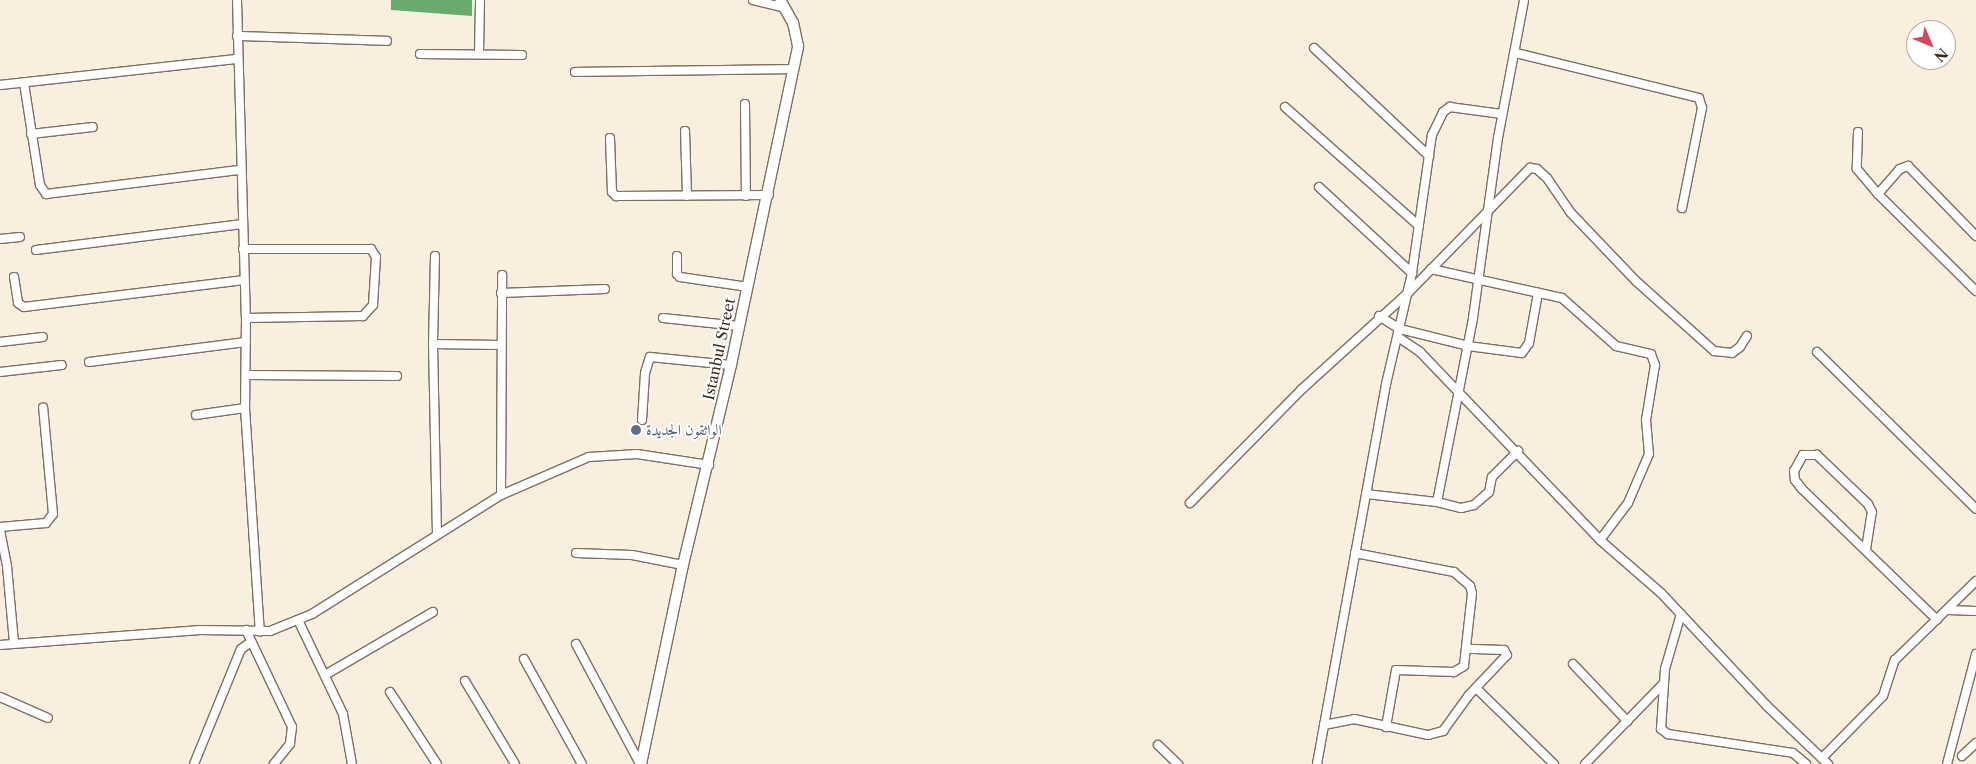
<!DOCTYPE html>
<meta charset="utf-8">
<style>
body{margin:0}
#map{position:relative;width:1976px;height:764px;overflow:hidden;background:#f8efdf;font-family:"Libre Caslon Text",Amiri,serif}
div>[style]{position:absolute}
.forest>*{inset:0;background:#6aaa6d}
.roads{filter:drop-shadow(1px 0 #7d6f62) drop-shadow(-1px 0 #7d6f62) drop-shadow(0 1px #7d6f62) drop-shadow(0 -1px #7d6f62)}
.street>*{height:8px;margin:-4px;padding:0 4px;transform-origin:4px;border-radius:4px;background:#fff}
.secondary>*{height:10px;margin:-5px;padding:0 5px;transform-origin:5px;border-radius:5px;background:#fff}
.dots>*{width:14px;height:14px;translate:-50% -50%;box-sizing:border-box;border:2px solid #fff;border-radius:50%}
span{translate:-50% -50%;white-space:nowrap;text-align:center;line-height:1.15;-webkit-text-stroke:4px #fff;paint-order:stroke}
.street-label{font-size:15px;color:#3b2a1e}
.service-label{font-size:15px;color:#4e5e75}
.left{translate:0 -50%;text-align:left}
.north{position:absolute;left:1906px;top:20px;width:50px;height:50px;box-sizing:border-box;background:#fff;border:1px solid #b1aaa5;border-radius:50%;rotate:135deg;font-size:14px;font-weight:700;line-height:20px;text-align:center;color:#3b2a1e}
.north::after{content:'';display:block;margin:auto;width:18px;height:22px;background:#d1495b;clip-path:polygon(50% 0,100% 100%,50% 72%,0 100%)}
</style>
<div id="map">
<div class="forest">
<i style="clip-path:polygon(391px 0,472px 0,472px 16px,391px 10px)"></i>
</div>
<div class="roads">
<div class="street">
<i style="left:237px;top:0;width:318px;rotate:88.4deg"></i>
<i style="left:246px;top:318px;width:90px;rotate:90.6deg"></i>
<i style="left:245px;top:408px;width:224px;rotate:86.2deg"></i>
<i style="left:753px;top:0;width:32px;rotate:14deg"></i>
<i style="left:237px;top:36px;width:150px;rotate:1.9deg"></i>
<i style="left:1314px;top:48px;width:158px;rotate:43.2deg"></i>
<i style="left:479px;top:53px;width:53px;rotate:-88.9deg"></i>
<i style="left:1516px;top:53px;width:188px;rotate:13.8deg"></i>
<i style="left:1699px;top:98px;width:10px;rotate:73deg"></i>
<i style="left:1702px;top:108px;width:102px;rotate:101.3deg"></i>
<i style="left:420px;top:54px;width:102px;rotate:0.6deg"></i>
<i style="left:575px;top:72px;width:219px;rotate:-0.8deg"></i>
<i style="left:24px;top:83px;width:103px;rotate:81.1deg"></i>
<i style="left:40px;top:185px;width:11px;rotate:56deg"></i>
<i style="left:46px;top:194px;width:194px;rotate:-7.1deg"></i>
<i style="left:0;top:85px;width:238px;rotate:-6.3deg"></i>
<i style="left:745px;top:104px;width:92px;rotate:89.4deg"></i>
<i style="left:1285px;top:107px;width:179px;rotate:41.6deg"></i>
<i style="left:685px;top:131px;width:65px;rotate:88.2deg"></i>
<i style="left:1858px;top:132px;width:37px;rotate:92deg"></i>
<i style="left:1857px;top:169px;width:33px;rotate:50deg"></i>
<i style="left:1878px;top:194px;width:138px;rotate:44.7deg"></i>
<i style="left:31px;top:134px;width:62px;rotate:-6.4deg"></i>
<i style="left:610px;top:138px;width:54px;rotate:87.9deg"></i>
<i style="left:612px;top:192px;width:6px;rotate:45deg"></i>
<i style="left:616px;top:196px;width:153px;rotate:-0.4deg"></i>
<i style="left:1319px;top:187px;width:127px;rotate:42.8deg"></i>
<i style="left:1878px;top:194px;width:33px;rotate:-49deg"></i>
<i style="left:1900px;top:169px;width:9px;rotate:-21deg"></i>
<i style="left:1908px;top:166px;width:98px;rotate:45.8deg"></i>
<i style="left:0;top:239px;width:20px;rotate:-6deg"></i>
<i style="left:243px;top:249px;width:128px"></i>
<i style="left:371px;top:249px;width:9px;rotate:58deg"></i>
<i style="left:376px;top:257px;width:48px;rotate:93.6deg"></i>
<i style="left:373px;top:305px;width:15px;rotate:132deg"></i>
<i style="left:363px;top:316px;width:117px;rotate:179deg"></i>
<i style="left:36px;top:250px;width:208px;rotate:-7.2deg"></i>
<i style="left:435px;top:256px;width:88px;rotate:91.3deg"></i>
<i style="left:433px;top:344px;width:190px;rotate:88.8deg"></i>
<i style="left:677px;top:256px;width:18px;rotate:90deg"></i>
<i style="left:677px;top:274px;width:4px;rotate:45deg"></i>
<i style="left:680px;top:277px;width:69px;rotate:8.4deg"></i>
<i style="left:1431px;top:269px;width:134px;rotate:12.5deg"></i>
<i style="left:1562px;top:298px;width:72px;rotate:41.6deg"></i>
<i style="left:1616px;top:346px;width:36px;rotate:13deg"></i>
<i style="left:1651px;top:354px;width:12px;rotate:70deg"></i>
<i style="left:1655px;top:365px;width:56px;rotate:99.3deg"></i>
<i style="left:1646px;top:420px;width:34px;rotate:85deg"></i>
<i style="left:1649px;top:454px;width:53px;rotate:113.2deg"></i>
<i style="left:1628px;top:503px;width:46px;rotate:127.1deg"></i>
<i style="left:14px;top:277px;width:26px;rotate:81deg"></i>
<i style="left:18px;top:303px;width:7px;rotate:34deg"></i>
<i style="left:24px;top:307px;width:222px;rotate:-7deg"></i>
<i style="left:501px;top:293px;width:104px;rotate:-2.2deg"></i>
<i style="left:1379px;top:316px;width:25px;rotate:32deg"></i>
<i style="left:1400px;top:329px;width:70px;rotate:14deg"></i>
<i style="left:1468px;top:346px;width:54px;rotate:7.4deg"></i>
<i style="left:1522px;top:353px;width:12px;rotate:-55deg"></i>
<i style="left:1529px;top:343px;width:51px;rotate:-79.8deg"></i>
<i style="left:663px;top:318px;width:76px;rotate:6deg"></i>
<i style="left:1398px;top:337px;width:27px;rotate:34deg"></i>
<i style="left:1420px;top:352px;width:260px;rotate:46.2deg"></i>
<i style="left:1600px;top:540px;width:81px;rotate:41deg"></i>
<i style="left:1661px;top:593px;width:154px;rotate:46.8deg"></i>
<i style="left:1766px;top:705px;width:86px;rotate:43.6deg"></i>
<i style="left:0;top:342px;width:43px;rotate:-6.6deg"></i>
<i style="left:433px;top:344px;width:66px;rotate:0.9deg"></i>
<i style="left:1817px;top:352px;width:223px;rotate:44.6deg"></i>
<i style="left:89px;top:362px;width:158px;rotate:-7.3deg"></i>
<i style="left:0;top:372px;width:62px;rotate:-6.4deg"></i>
<i style="left:247px;top:375px;width:150px;rotate:0.4deg"></i>
<i style="left:196px;top:415px;width:49px;rotate:-8.1deg"></i>
<i style="left:642px;top:420px;width:47px;rotate:-86.3deg"></i>
<i style="left:645px;top:373px;width:17px;rotate:-73deg"></i>
<i style="left:650px;top:357px;width:81px;rotate:5.6deg"></i>
<i style="left:1366px;top:494px;width:71px;rotate:6.4deg"></i>
<i style="left:1437px;top:502px;width:187px;rotate:-78.9deg"></i>
<i style="left:1473px;top:318px;width:182px;rotate:-82.1deg"></i>
<i style="left:1498px;top:138px;width:140px;rotate:-79.3deg"></i>
<i style="left:501px;top:495px;width:220px;rotate:-89.7deg"></i>
<i style="left:1437px;top:502px;width:25px;rotate:14deg"></i>
<i style="left:1461px;top:508px;width:13px;rotate:-13deg"></i>
<i style="left:1474px;top:505px;width:20px;rotate:-41deg"></i>
<i style="left:1489px;top:492px;width:15px;rotate:-79deg"></i>
<i style="left:1492px;top:477px;width:37px;rotate:-45deg"></i>
<i style="left:1190px;top:503px;width:160px;rotate:-45.5deg"></i>
<i style="left:1302px;top:389px;width:143px;rotate:-42.2deg"></i>
<i style="left:1408px;top:293px;width:175px;rotate:-45.7deg"></i>
<i style="left:1530px;top:168px;width:7px;rotate:8deg"></i>
<i style="left:1537px;top:169px;width:13px;rotate:42deg"></i>
<i style="left:1547px;top:178px;width:42px;rotate:55.6deg"></i>
<i style="left:1571px;top:213px;width:94px;rotate:46.3deg"></i>
<i style="left:1636px;top:281px;width:105px;rotate:41.9deg"></i>
<i style="left:1714px;top:351px;width:18px;rotate:6deg"></i>
<i style="left:1732px;top:353px;width:10px;rotate:-37deg"></i>
<i style="left:1740px;top:347px;width:13px;rotate:-58deg"></i>
<i style="left:0;top:527px;width:46px;rotate:-5deg"></i>
<i style="left:46px;top:523px;width:11px;rotate:-52deg"></i>
<i style="left:53px;top:514px;width:107px;rotate:-95.3deg"></i>
<i style="left:0;top:530px;width:37px;rotate:79deg"></i>
<i style="left:7px;top:566px;width:77px;rotate:84.8deg"></i>
<i style="left:1866px;top:549px;width:37px;rotate:-81deg"></i>
<i style="left:1872px;top:512px;width:9px;rotate:-117deg"></i>
<i style="left:1868px;top:504px;width:71px;rotate:-136.1deg"></i>
<i style="left:1817px;top:455px;width:14px;rotate:180deg"></i>
<i style="left:1803px;top:455px;width:18px;rotate:119deg"></i>
<i style="left:1794px;top:471px;width:9px;rotate:84deg"></i>
<i style="left:1795px;top:480px;width:11px;rotate:52deg"></i>
<i style="left:1802px;top:489px;width:188px;rotate:44.1deg"></i>
<i style="left:576px;top:553px;width:56px;rotate:2deg"></i>
<i style="left:632px;top:555px;width:52px;rotate:11.1deg"></i>
<i style="left:1355px;top:553px;width:101px;rotate:10.9deg"></i>
<i style="left:1454px;top:572px;width:21px;rotate:41deg"></i>
<i style="left:1470px;top:586px;width:7px;rotate:74deg"></i>
<i style="left:1472px;top:593px;width:73px;rotate:96.3deg"></i>
<i style="left:1464px;top:666px;width:12px;rotate:149deg"></i>
<i style="left:1454px;top:672px;width:58px;rotate:-178deg"></i>
<i style="left:1396px;top:670px;width:58px;rotate:100deg"></i>
<i style="left:1948px;top:610px;width:28px;rotate:2deg"></i>
<i style="left:1681px;top:614px;width:57px;rotate:106.2deg"></i>
<i style="left:1665px;top:669px;width:60px;rotate:93.8deg"></i>
<i style="left:1661px;top:729px;width:9px;rotate:36deg"></i>
<i style="left:1668px;top:734px;width:126px;rotate:8.6deg"></i>
<i style="left:1793px;top:753px;width:17px;rotate:40deg"></i>
<i style="left:298px;top:620px;width:104px;rotate:64.4deg"></i>
<i style="left:343px;top:714px;width:51px;rotate:79.8deg"></i>
<i style="left:246px;top:630px;width:107px;rotate:64.6deg"></i>
<i style="left:292px;top:727px;width:17px;rotate:97deg"></i>
<i style="left:290px;top:744px;width:26px;rotate:129deg"></i>
<i style="left:576px;top:644px;width:136px;rotate:61.9deg"></i>
<i style="left:0;top:645px;width:201px;rotate:-4.3deg"></i>
<i style="left:200px;top:630px;width:70px;rotate:0.8deg"></i>
<i style="left:270px;top:631px;width:45px;rotate:-22deg"></i>
<i style="left:312px;top:614px;width:223px;rotate:-32.2deg"></i>
<i style="left:501px;top:495px;width:96px;rotate:-23.4deg"></i>
<i style="left:589px;top:457px;width:48px;rotate:-3.6deg"></i>
<i style="left:637px;top:454px;width:73px;rotate:8.7deg"></i>
<i style="left:524px;top:659px;width:120px;rotate:61.1deg"></i>
<i style="left:1573px;top:664px;width:79px;rotate:46.5deg"></i>
<i style="left:1627px;top:721px;width:60px;rotate:134.3deg"></i>
<i style="left:325px;top:675px;width:125px;rotate:-30.3deg"></i>
<i style="left:465px;top:681px;width:97px;rotate:58.9deg"></i>
<i style="left:1476px;top:688px;width:109px;rotate:44.3deg"></i>
<i style="left:390px;top:692px;width:86px;rotate:56.9deg"></i>
<i style="left:0;top:697px;width:52px;rotate:23.6deg"></i>
<i style="left:1627px;top:721px;width:52px;rotate:-45.8deg"></i>
<i style="left:1324px;top:725px;width:31px;rotate:-11deg"></i>
<i style="left:1354px;top:719px;width:76px;rotate:12.2deg"></i>
<i style="left:1428px;top:735px;width:16px;rotate:-15deg"></i>
<i style="left:1443px;top:731px;width:44px;rotate:-54.2deg"></i>
<i style="left:1469px;top:695px;width:55px;rotate:-46.5deg"></i>
<i style="left:1507px;top:655px;width:6px;rotate:-121deg"></i>
<i style="left:1504px;top:650px;width:38px;rotate:-178deg"></i>
<i style="left:1158px;top:745px;width:28px;rotate:44deg"></i>
<i style="left:1962px;top:756px;width:19px;rotate:-43deg"></i>
<i style="left:1822px;top:758px;width:87px;rotate:-45.5deg"></i>
<i style="left:1883px;top:696px;width:38px;rotate:-72deg"></i>
<i style="left:1895px;top:660px;width:113px;rotate:-44.3deg"></i>
<i style="left:194px;top:764px;width:124px;rotate:-67.8deg"></i>
<i style="left:241px;top:649px;width:12px;rotate:-35deg"></i>
<i style="left:1317px;top:764px;width:386px;rotate:-79.7deg"></i>
<i style="left:1386px;top:384px;width:114px;rotate:-76.8deg"></i>
<i style="left:1412px;top:273px;width:139px;rotate:-81.8deg"></i>
<i style="left:1432px;top:135px;width:25px;rotate:-64deg"></i>
<i style="left:1443px;top:112px;width:9px;rotate:-36deg"></i>
<i style="left:1450px;top:107px;width:52px;rotate:7.7deg"></i>
<i style="left:1947px;top:764px;width:114px;rotate:-75.2deg"></i>
</div>
<div class="secondary">
<i style="left:641px;top:764px;width:203px;rotate:-78.1deg"></i>
<i style="left:683px;top:565px;width:206px;rotate:-76.5deg"></i>
<i style="left:731px;top:365px;width:326px;rotate:-78.1deg"></i>
<i style="left:798px;top:46px;width:24px;rotate:-102deg"></i>
<i style="left:793px;top:23px;width:26px;rotate:-119deg"></i>
</div>
</div>
<div class="dots">
<i style="left:636px;top:430px;background:#5c6f8a"></i>
</div>
<div class="street-label">
<span style="left:719px;top:349px;rotate:-78deg">Istanbul Street</span>
</div>
<div class="service-label">
<span class="left" style="left:646px;top:430px">الواثقون الجديدة</span>
</div>
<div class="north">N</div>
</div>
